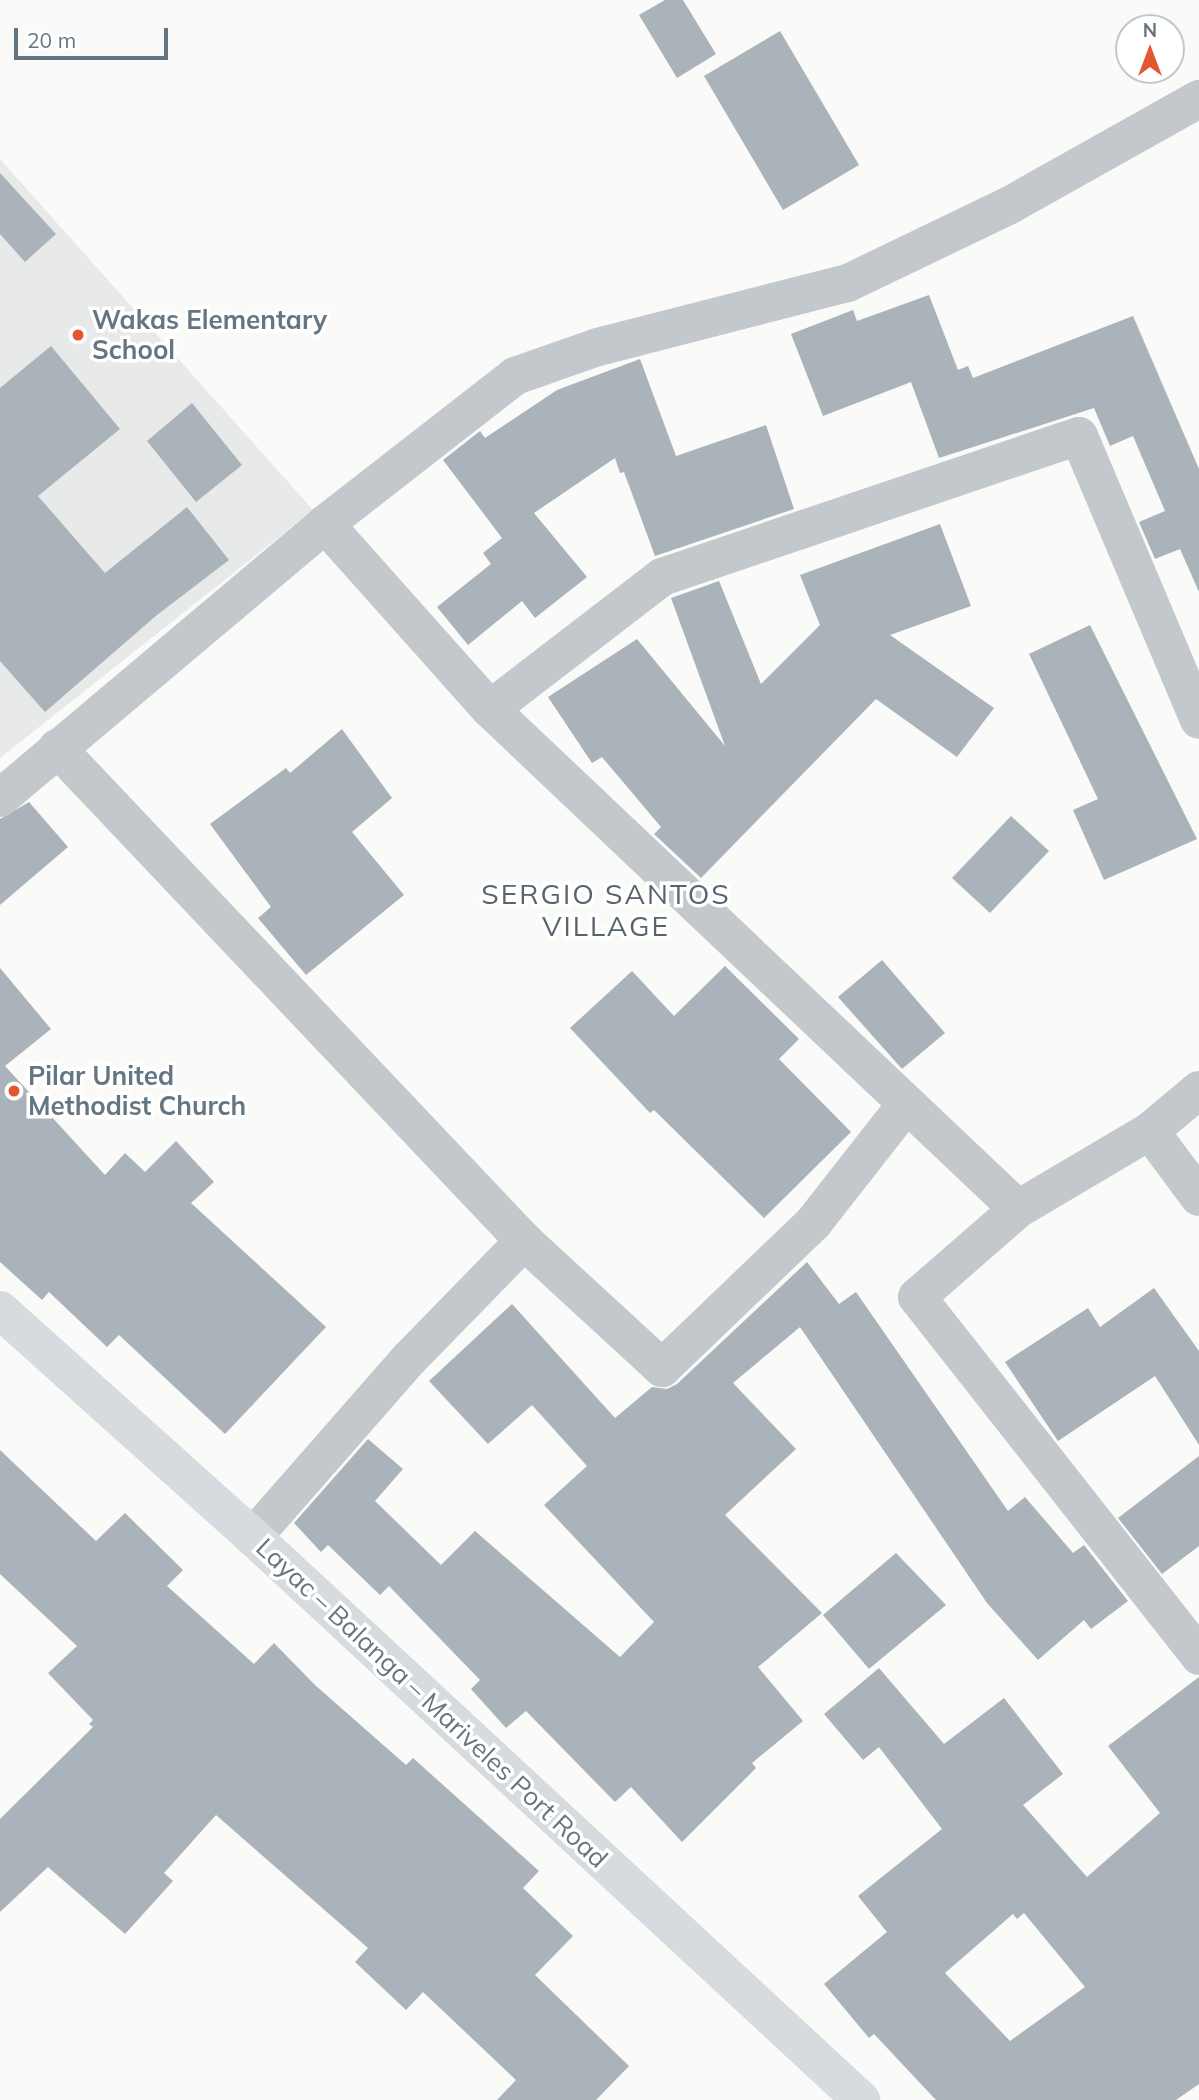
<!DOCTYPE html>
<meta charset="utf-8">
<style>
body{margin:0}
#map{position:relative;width:1199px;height:2100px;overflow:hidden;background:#fafaf8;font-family:Mulish,sans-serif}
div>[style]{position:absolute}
.built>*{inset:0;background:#e8e9e9}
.building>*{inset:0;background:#aab3b9}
.minor>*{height:38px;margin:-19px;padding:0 19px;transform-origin:19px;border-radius:19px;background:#c3c8cc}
.secondary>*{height:38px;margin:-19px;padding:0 19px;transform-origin:19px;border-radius:19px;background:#d6dbdf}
.dots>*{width:19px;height:19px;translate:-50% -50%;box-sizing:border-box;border:4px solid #fff;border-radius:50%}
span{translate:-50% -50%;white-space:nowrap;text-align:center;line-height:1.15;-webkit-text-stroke:7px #fff;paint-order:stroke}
.poi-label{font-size:26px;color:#657683;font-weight:700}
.left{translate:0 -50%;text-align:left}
.street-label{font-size:26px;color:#657683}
.neighbourhood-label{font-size:28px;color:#57646e;letter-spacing:2px}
.north{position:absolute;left:1115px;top:14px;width:70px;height:70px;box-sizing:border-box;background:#fff;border:2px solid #c1c8cd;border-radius:50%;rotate:0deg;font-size:19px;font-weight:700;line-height:28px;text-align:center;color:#657683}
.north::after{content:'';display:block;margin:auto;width:24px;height:32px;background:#e4572e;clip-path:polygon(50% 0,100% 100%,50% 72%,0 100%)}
.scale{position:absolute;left:14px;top:28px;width:154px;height:32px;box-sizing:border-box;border:4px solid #657683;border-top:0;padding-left:9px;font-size:21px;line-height:24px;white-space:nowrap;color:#657683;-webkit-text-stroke:5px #fff;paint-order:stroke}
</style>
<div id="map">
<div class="built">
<i style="clip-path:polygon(0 159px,313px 510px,0 758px)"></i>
</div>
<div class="building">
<i style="clip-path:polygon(665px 0,683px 0,716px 54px,677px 78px,639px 15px)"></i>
<i style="clip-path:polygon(780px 31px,859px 165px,783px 210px,704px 76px)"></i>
<i style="clip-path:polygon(0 173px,56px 234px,25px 262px,0 234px)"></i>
<i style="clip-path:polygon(929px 295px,958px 370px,968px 366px,973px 378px,1133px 316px,1199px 469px,1199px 592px,1180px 549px,1155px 559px,1139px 522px,1165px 511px,1133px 436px,1110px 446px,1094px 408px,939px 458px,911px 382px,823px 416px,791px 334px,853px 310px,857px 321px)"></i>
<i style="clip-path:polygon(51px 346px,120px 429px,38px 496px,105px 573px,187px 507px,229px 560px,157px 615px,45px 712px,0 661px,0 388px)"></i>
<i style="clip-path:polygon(640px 359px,676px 456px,766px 425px,794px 509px,655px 556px,624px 472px,620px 473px,615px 458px,534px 513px,587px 577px,535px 618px,522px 601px,468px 645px,437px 607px,491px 564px,483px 553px,502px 538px,443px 460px,480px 431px,485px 438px,557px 390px)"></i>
<i style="clip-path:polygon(192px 403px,242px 465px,196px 502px,147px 441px)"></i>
<i style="clip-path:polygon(940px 524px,971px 606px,890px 635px,994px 708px,957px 757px,876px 699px,701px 878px,654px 834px,661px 827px,602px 757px,592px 763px,548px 697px,637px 639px,725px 746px,671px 598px,719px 581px,761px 684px,820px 625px,800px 575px)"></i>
<i style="clip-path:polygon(1090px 625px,1197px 839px,1104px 880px,1073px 810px,1098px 799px,1029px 654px)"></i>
<i style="clip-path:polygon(342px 729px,392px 798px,352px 832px,404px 895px,306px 975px,258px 918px,271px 907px,210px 824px,286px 768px,290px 773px)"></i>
<i style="clip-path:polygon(29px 802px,68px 847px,0 905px,0 819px)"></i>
<i style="clip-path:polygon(1011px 816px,1049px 851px,990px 913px,952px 878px)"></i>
<i style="clip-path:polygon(882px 960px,945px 1033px,902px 1069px,838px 997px)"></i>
<i style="clip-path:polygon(725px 966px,799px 1039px,779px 1059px,851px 1132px,764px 1218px,654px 1110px,650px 1113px,570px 1028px,632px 971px,674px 1016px)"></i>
<i style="clip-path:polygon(0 968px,51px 1029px,5px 1066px,105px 1175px,125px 1153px,145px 1172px,176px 1141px,214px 1182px,191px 1203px,326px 1327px,225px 1434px,119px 1335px,107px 1347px,49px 1292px,42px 1300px,0 1262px)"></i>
<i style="clip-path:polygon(807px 1262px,839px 1304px,856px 1292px,1008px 1511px,1025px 1497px,1073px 1553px,1084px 1545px,1128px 1601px,1091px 1629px,1084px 1620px,1038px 1660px,987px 1603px,800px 1327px,733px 1383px,796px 1449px,725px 1515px,822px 1613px,758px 1667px,803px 1721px,752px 1763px,756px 1768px,682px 1842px,631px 1787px,615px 1802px,526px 1711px,506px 1728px,471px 1689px,480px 1680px,389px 1586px,380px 1595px,328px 1545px,321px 1552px,294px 1523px,368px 1439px,403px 1469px,375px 1501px,441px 1565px,475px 1531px,620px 1657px,654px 1622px,544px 1505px,587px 1466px,532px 1405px,488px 1444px,429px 1381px,512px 1304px,615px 1418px,652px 1387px,667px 1389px,677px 1384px)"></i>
<i style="clip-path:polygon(1154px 1288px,1199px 1351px,1199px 1445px,1155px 1376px,1058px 1441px,1005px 1362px,1088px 1308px,1100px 1327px)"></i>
<i style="clip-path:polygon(0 1450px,96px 1541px,125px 1513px,183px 1570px,167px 1586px,254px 1664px,274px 1643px,315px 1685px,406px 1765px,413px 1758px,539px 1871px,523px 1888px,573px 1936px,535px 1975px,629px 2066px,596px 2100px,497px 2100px,516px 2080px,423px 1992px,406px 2010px,355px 1962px,368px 1948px,216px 1815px,164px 1873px,173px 1881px,125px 1934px,48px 1867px,0 1912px,0 1819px,93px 1727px,89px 1724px,93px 1720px,48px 1673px,77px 1646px,0 1574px)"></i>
<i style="clip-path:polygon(1199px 1456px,1199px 1546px,1162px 1574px,1118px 1518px)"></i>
<i style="clip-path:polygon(896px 1553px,946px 1605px,869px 1669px,823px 1615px)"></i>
<i style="clip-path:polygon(evenodd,879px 1668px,944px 1744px,1004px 1698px,1063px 1774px,1023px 1805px,1087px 1877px,1160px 1813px,1108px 1746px,1199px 1677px,1199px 2084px,1176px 2100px,936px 2100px,874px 2034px,869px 2038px,824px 1984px,887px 1932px,858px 1896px,942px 1829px,879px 1747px,863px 1760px,824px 1714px,879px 1668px,1024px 1913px,1085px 1987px,1010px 2041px,945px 1973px,1013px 1914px,1017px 1919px,1024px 1913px)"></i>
</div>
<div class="minor">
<i style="left:325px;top:524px;width:248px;rotate:48.3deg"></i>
<i style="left:490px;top:709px;width:727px;rotate:43.44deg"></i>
<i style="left:490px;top:709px;width:217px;rotate:-37.5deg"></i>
<i style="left:662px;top:577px;width:440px;rotate:-18.7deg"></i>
<i style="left:1079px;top:436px;width:308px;rotate:67.1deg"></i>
<i style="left:57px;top:748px;width:679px;rotate:46.55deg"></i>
<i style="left:524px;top:1241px;width:188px;rotate:42.6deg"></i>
<i style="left:662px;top:1368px;width:211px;rotate:-43.8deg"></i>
<i style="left:814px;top:1222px;width:147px;rotate:-51.9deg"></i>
<i style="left:0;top:798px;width:425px;rotate:-40.1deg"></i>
<i style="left:325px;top:524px;width:241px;rotate:-37.9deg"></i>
<i style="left:515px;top:376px;width:88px;rotate:-19.3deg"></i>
<i style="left:598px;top:347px;width:258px;rotate:-14.4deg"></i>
<i style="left:848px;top:283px;width:180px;rotate:-25.7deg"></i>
<i style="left:1010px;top:205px;width:217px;rotate:-29.3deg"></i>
<i style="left:1199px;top:1090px;width:64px;rotate:140.1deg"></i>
<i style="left:1150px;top:1131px;width:153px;rotate:149.4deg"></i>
<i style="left:1018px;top:1209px;width:134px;rotate:138.9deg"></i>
<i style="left:917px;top:1297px;width:457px;rotate:51.8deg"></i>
<i style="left:1150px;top:1131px;width:82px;rotate:53.4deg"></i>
<i style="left:253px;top:1537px;width:237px;rotate:-48.8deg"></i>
<i style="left:409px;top:1359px;width:165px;rotate:-45.7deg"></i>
</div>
<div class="secondary">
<i style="left:0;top:1310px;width:340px;rotate:41.9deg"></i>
<i style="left:253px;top:1537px;width:829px;rotate:42.8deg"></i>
</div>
<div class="dots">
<i style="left:78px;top:335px;background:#e4572e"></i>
<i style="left:14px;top:1091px;background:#e4572e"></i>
</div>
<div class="poi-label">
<span class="left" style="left:92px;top:335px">Wakas Elementary<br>School</span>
<span class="left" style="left:28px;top:1091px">Pilar United<br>Methodist Church</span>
</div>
<div class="street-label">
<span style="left:432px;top:1703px;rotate:43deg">Layac – Balanga – Mariveles Port Road</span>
</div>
<div class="neighbourhood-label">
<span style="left:606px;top:910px">SERGIO SANTOS<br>VILLAGE</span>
</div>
<div class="north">N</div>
<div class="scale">20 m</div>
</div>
